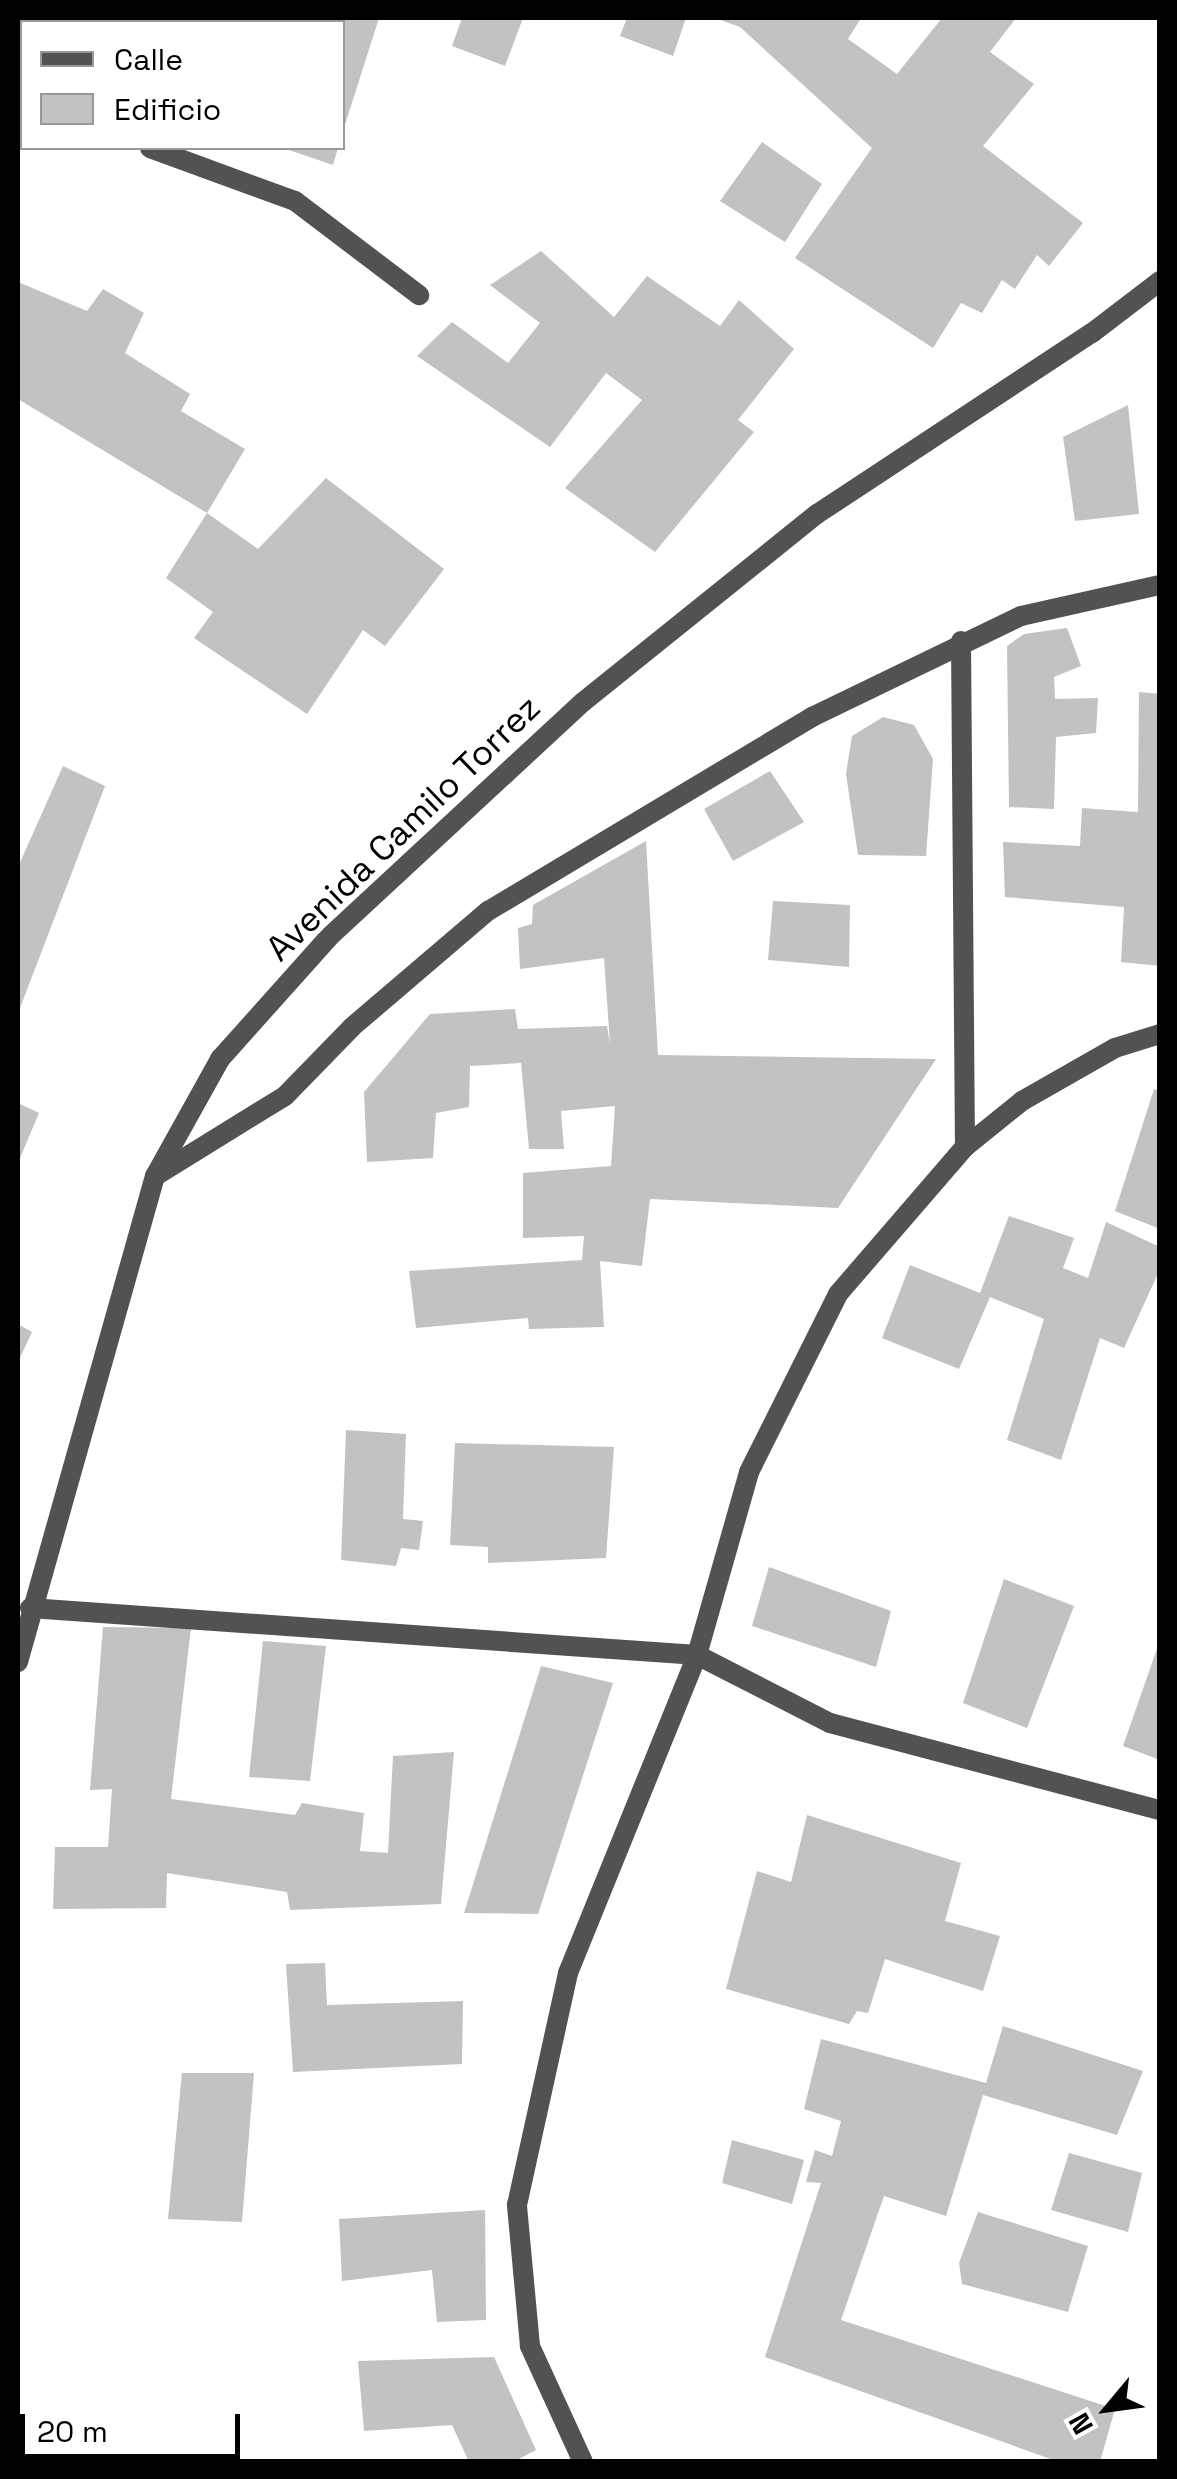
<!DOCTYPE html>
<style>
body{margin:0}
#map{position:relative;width:1177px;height:2479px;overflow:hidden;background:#fff;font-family:"Space Grotesk",sans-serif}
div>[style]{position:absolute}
.building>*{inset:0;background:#c2c2c2}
.street>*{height:20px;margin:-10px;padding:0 10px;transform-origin:10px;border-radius:10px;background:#525252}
span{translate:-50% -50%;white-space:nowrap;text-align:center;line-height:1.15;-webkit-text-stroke:10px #fff;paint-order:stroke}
.street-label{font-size:35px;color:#000}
.frame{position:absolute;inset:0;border:20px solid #000;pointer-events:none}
.legend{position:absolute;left:20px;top:20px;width:325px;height:130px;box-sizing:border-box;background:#fff;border:2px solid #999;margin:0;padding:12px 18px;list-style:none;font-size:30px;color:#000}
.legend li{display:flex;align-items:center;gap:20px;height:50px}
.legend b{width:50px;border:2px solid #999}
.north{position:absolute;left:1057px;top:2359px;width:100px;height:100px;-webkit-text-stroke:8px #fff;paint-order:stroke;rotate:241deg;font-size:28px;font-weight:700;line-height:40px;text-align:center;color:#000}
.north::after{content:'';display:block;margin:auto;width:35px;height:45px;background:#000;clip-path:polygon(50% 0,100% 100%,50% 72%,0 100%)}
.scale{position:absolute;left:20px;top:2414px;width:220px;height:45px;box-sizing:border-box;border:5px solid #000;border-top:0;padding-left:12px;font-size:30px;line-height:35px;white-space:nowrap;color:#000;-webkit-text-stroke:8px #fff;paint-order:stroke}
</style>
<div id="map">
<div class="building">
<i style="clip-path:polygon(137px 18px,195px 18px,135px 22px)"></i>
<i style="clip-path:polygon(301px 18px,379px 18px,343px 131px,342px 22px,299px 22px)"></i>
<i style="clip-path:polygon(462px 18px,523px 18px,505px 66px,452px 46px)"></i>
<i style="clip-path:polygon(627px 18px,686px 18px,673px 56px,620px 36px)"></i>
<i style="clip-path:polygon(715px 18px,861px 18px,848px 39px,897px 74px,942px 18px,1016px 18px,990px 52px,1034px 84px,983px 146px,1083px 223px,1049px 266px,1037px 255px,1015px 289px,1002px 280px,982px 313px,961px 303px,933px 348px,795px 258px,872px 148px,740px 27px)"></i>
<i style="clip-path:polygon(762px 142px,822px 184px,785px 242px,720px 201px)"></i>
<i style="clip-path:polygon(283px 148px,338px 148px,333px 165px)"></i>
<i style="clip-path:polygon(541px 251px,614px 317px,647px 276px,720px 326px,739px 300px,794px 349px,738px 420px,754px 432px,655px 552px,565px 488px,642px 400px,606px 373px,550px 447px,417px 356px,452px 322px,508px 363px,540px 323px,490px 285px)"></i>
<i style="clip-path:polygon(18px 282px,87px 311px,103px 289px,144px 313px,125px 353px,190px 394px,181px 411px,245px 449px,207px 513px,258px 549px,326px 478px,444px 569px,385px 646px,363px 630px,307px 714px,194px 638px,213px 612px,166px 578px,207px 513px,18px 399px)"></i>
<i style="clip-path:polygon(1128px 405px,1139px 514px,1075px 521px,1063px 437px)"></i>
<i style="clip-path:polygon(1067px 628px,1081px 666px,1054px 677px,1055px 699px,1098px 698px,1096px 733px,1056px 737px,1054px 809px,1009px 807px,1007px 646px,1024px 634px)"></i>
<i style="clip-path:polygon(1139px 692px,1160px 694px,1160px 966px,1121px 962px,1124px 907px,1005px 897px,1003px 842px,1080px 846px,1082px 808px,1138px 812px)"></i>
<i style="clip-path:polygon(883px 717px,914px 725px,933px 759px,926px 856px,858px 855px,846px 774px,852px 736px)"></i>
<i style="clip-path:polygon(63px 766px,105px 786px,20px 1008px,18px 867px)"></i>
<i style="clip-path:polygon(770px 771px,804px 822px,733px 861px,704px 809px)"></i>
<i style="clip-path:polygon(646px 841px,658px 1055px,936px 1059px,838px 1208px,650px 1199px,642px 1266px,600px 1261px,604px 1327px,529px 1329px,528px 1318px,416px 1328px,409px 1271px,582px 1260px,584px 1236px,523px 1238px,523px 1173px,611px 1166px,615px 1106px,561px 1111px,564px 1149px,529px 1149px,521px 1063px,470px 1066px,469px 1107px,436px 1113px,433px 1158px,367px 1162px,364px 1092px,430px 1014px,515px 1009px,518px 1029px,607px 1026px,610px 1044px,604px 958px,520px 969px,518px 928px,532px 924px,533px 905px)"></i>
<i style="clip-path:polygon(773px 901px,850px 905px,849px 967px,768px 960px)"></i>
<i style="clip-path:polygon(1154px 1089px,1160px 1091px,1160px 1229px,1115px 1211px)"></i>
<i style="clip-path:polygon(18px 1103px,39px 1113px,18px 1163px)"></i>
<i style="clip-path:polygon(1009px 1216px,1074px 1238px,1063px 1268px,1088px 1278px,1106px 1222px,1160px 1247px,1160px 1269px,1124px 1348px,1100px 1338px,1061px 1460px,1007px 1440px,1044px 1319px,990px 1297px,959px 1369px,882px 1338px,910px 1265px,980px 1293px)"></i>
<i style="clip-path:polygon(18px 1324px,32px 1332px,18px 1362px)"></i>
<i style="clip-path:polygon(346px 1430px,406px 1434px,403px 1519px,423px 1521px,419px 1550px,401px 1548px,396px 1566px,341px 1560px)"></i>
<i style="clip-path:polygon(455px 1443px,614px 1447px,606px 1558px,488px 1563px,488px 1547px,450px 1545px)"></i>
<i style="clip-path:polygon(769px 1567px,891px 1611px,876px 1667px,752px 1626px)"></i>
<i style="clip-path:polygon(1004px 1579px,1074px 1606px,1027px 1728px,963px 1703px)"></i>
<i style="clip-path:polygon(103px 1627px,191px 1628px,171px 1799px,295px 1815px,302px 1803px,364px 1813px,360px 1851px,388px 1853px,393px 1756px,454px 1752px,441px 1904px,290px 1910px,287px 1892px,167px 1873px,166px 1908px,53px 1909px,55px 1847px,108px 1847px,112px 1789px,90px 1790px)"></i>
<i style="clip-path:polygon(263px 1641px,326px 1646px,310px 1781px,249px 1777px)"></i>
<i style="clip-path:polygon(1159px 1643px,1160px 1643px,1160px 1760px,1123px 1746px)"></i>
<i style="clip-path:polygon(541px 1666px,613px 1683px,538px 1914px,464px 1913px)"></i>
<i style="clip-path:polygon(807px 1815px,961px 1863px,945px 1921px,1000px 1936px,983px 1991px,885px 1959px,868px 2013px,857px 2011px,849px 2024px,726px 1989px,757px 1871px,791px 1882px)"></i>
<i style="clip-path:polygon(325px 1963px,327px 2005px,463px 2001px,462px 2064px,293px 2072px,286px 1964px)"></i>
<i style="clip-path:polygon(1003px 2026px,1143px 2071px,1117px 2135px,983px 2095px,946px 2216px,884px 2196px,841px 2320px,1115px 2409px,1100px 2462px,1059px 2462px,765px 2357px,821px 2183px,806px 2182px,815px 2150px,832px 2156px,841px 2121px,804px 2109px,821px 2039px,986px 2083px)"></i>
<i style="clip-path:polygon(182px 2073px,254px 2073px,242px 2222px,168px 2219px)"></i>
<i style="clip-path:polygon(732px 2140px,804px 2160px,792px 2204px,722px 2183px)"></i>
<i style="clip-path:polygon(1069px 2153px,1142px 2173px,1128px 2232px,1051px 2210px)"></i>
<i style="clip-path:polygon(485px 2210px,486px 2320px,437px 2322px,432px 2270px,342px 2281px,339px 2219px)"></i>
<i style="clip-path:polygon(978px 2212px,1088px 2246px,1068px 2312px,962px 2284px,959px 2263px)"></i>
<i style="clip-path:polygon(494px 2357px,536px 2450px,513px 2462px,469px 2462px,452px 2425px,364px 2431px,358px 2361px)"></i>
</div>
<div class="street">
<i style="left:18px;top:99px;width:4px;rotate:27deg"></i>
<i style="left:150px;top:148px;width:154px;rotate:20.1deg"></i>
<i style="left:295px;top:201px;width:156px;rotate:37.2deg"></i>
<i style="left:961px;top:641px;width:506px;rotate:89.55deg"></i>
<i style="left:157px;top:1175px;width:150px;rotate:-31.7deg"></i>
<i style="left:285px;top:1096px;width:96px;rotate:-45.8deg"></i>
<i style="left:352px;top:1027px;width:179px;rotate:-40.5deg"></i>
<i style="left:488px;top:911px;width:378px;rotate:-30.9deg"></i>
<i style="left:812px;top:717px;width:232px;rotate:-25.8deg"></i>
<i style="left:1021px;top:616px;width:142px;rotate:-12.6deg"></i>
<i style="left:30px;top:1608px;width:669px;rotate:4.03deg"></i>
<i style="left:697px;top:1655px;width:149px;rotate:27.1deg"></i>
<i style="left:830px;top:1723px;width:341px;rotate:14.8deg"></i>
<i style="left:18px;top:1662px;width:505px;rotate:-74.26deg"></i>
<i style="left:155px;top:1176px;width:134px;rotate:-60.9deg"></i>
<i style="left:220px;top:1059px;width:162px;rotate:-48.2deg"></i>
<i style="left:328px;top:938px;width:347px;rotate:-42.8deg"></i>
<i style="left:583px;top:702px;width:300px;rotate:-38.8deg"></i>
<i style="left:817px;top:514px;width:329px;rotate:-33.4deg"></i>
<i style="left:1092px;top:333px;width:86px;rotate:-37.4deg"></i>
<i style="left:583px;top:2462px;width:128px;rotate:-114.6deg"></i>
<i style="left:530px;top:2346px;width:142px;rotate:-95.3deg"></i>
<i style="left:517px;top:2205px;width:238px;rotate:-77.6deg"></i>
<i style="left:568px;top:1973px;width:343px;rotate:-67.9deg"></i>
<i style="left:697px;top:1655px;width:190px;rotate:-74.1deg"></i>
<i style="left:749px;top:1472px;width:199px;rotate:-63.4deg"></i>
<i style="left:838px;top:1294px;width:194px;rotate:-49.2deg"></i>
<i style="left:965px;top:1147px;width:73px;rotate:-38.9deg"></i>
<i style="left:1022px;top:1101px;width:107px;rotate:-29.7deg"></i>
<i style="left:1115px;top:1048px;width:47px;rotate:-17.3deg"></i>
</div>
<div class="street-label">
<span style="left:403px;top:828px;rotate:-44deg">Avenida Camilo Torrez</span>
</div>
<div class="frame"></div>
<ul class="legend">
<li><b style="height:12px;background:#525252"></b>Calle</li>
<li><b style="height:28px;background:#c2c2c2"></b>Edificio</li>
</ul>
<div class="north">N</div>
<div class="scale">20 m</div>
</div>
